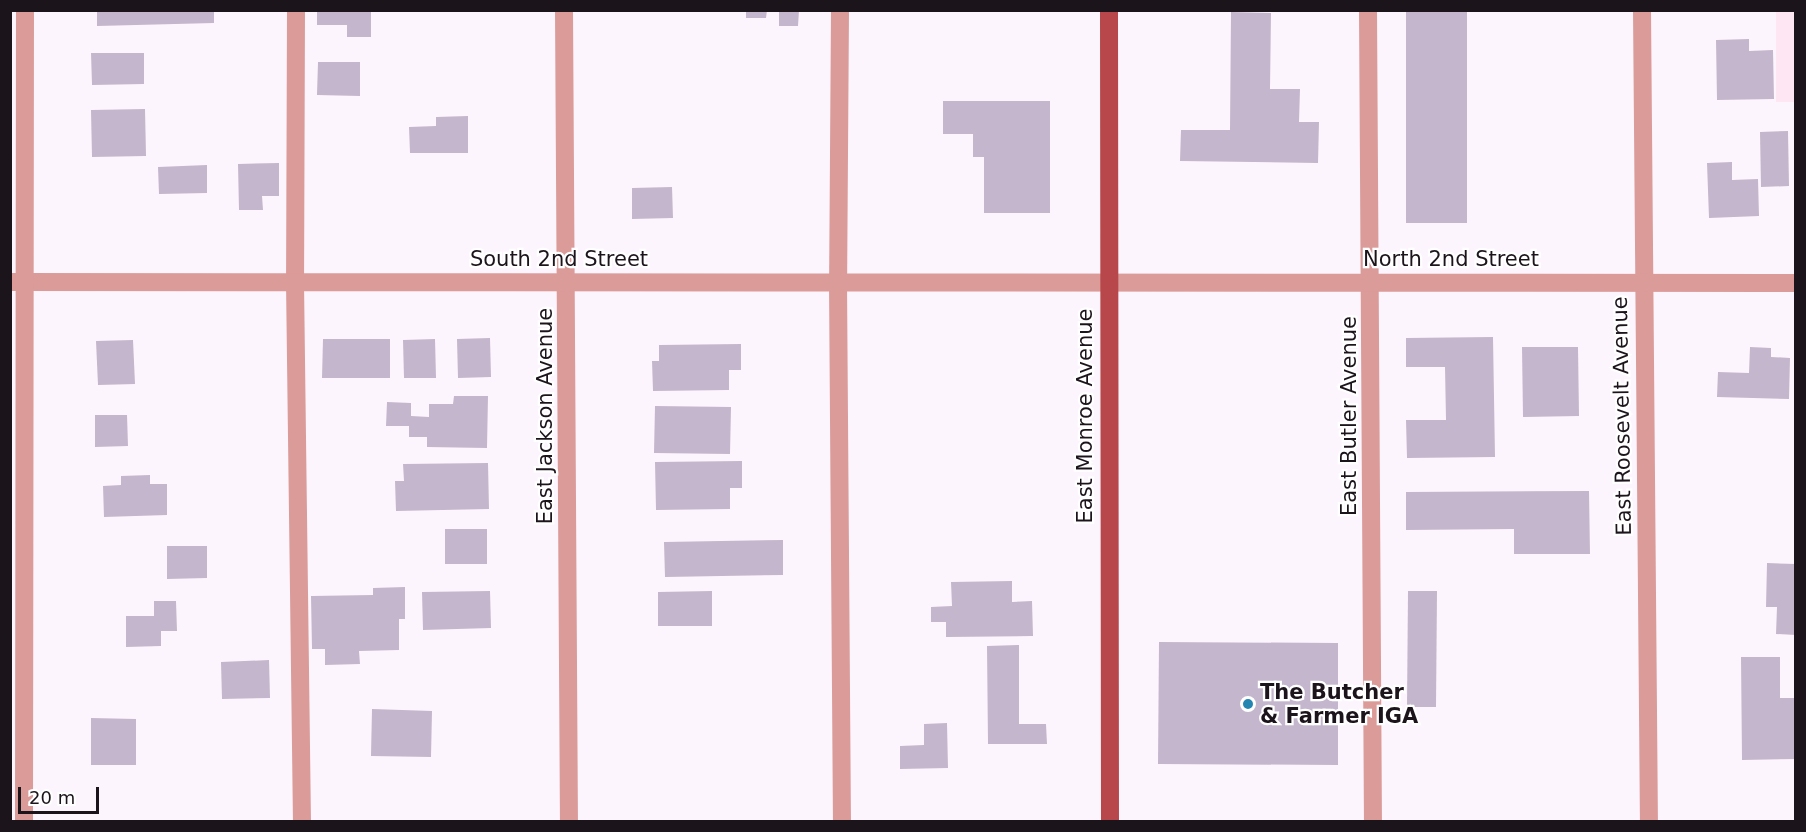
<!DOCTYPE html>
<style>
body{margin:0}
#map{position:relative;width:1806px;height:832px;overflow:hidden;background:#fdf5fd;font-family:"DejaVu Sans",sans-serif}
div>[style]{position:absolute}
.industrial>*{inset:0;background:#fee6f3}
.building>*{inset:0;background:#c4b6cc}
.minor>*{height:18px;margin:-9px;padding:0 9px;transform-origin:9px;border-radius:9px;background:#db9b99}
.major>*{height:18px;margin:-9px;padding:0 9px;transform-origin:9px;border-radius:9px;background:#b7474b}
.dots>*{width:16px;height:16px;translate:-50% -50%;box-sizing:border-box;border:3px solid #fff;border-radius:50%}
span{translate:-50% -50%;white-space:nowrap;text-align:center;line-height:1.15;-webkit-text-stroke:4.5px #fff;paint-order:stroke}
.street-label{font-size:21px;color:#1c141b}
.poi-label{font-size:21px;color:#1c141b;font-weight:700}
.left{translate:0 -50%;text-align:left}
.frame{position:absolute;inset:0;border:12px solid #1c141b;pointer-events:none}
.scale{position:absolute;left:18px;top:787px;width:81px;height:27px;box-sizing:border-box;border:3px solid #1c141b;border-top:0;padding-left:8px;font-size:18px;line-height:21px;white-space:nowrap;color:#1c141b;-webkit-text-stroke:4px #fff;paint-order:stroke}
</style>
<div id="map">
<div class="industrial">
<i style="clip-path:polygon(1776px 11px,1795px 11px,1795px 102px,1776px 102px)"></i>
</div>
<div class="building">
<i style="clip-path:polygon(97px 10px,214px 10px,214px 23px,97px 26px)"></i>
<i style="clip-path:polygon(317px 10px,371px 10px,371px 37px,347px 37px,347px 25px,317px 25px)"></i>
<i style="clip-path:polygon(746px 10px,767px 10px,766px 18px,746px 18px)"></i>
<i style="clip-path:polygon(779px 10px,799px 10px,798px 26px,779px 26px)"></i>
<i style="clip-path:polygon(1406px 10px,1467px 10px,1467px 223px,1406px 223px)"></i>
<i style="clip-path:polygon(1231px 12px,1271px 13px,1270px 89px,1300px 89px,1299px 122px,1319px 122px,1318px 163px,1180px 161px,1181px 130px,1230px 130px)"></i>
<i style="clip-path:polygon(1749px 39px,1749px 51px,1773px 50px,1774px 99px,1717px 100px,1716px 40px)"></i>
<i style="clip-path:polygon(91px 53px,144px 53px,144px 84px,92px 85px)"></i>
<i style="clip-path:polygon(318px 62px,360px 62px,360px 96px,317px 95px)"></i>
<i style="clip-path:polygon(943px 101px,1050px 101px,1050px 213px,984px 213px,984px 157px,973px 157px,973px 134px,943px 134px)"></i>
<i style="clip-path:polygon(145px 109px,146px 156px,92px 157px,91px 110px)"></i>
<i style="clip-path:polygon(468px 116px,468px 153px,410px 153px,409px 127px,436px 126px,436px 117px)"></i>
<i style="clip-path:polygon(1788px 131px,1789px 186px,1761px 187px,1760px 132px)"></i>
<i style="clip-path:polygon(1732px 162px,1732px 180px,1758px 179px,1759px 216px,1709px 218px,1707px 163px)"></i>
<i style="clip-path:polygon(279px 163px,279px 196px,262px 196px,263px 210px,239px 210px,238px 164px)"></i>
<i style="clip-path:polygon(207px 165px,207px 193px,159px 194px,158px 167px)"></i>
<i style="clip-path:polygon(672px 187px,673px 218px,632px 219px,632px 188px)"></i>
<i style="clip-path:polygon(1493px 337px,1495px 457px,1407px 458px,1406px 420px,1446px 420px,1445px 367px,1406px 367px,1406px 338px)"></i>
<i style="clip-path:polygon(490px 338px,491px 377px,458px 378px,457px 339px)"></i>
<i style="clip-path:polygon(323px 339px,390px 339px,390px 378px,322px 378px)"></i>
<i style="clip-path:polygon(435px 339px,436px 378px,404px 378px,403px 340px)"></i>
<i style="clip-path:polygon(133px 340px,135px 384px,98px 385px,96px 341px)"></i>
<i style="clip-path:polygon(741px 344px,741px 370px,729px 370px,729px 390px,653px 391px,652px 361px,659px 361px,659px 345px)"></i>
<i style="clip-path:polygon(1522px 347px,1578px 347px,1579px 416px,1523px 417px)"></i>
<i style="clip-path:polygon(1750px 347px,1771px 348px,1771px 357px,1790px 358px,1789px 399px,1717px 397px,1718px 372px,1749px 373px)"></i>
<i style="clip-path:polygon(454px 396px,488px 396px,487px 448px,427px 447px,427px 437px,409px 437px,409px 426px,386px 426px,387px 402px,411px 403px,411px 416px,429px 417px,429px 404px,453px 404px)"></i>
<i style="clip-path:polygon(655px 406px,731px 407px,730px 454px,654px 453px)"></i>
<i style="clip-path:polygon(95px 415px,127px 415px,128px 446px,95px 447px)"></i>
<i style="clip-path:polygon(742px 461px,742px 488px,730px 488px,730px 509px,656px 510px,655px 462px)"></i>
<i style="clip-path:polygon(488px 463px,489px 509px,396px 511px,395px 481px,404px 481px,403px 464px)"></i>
<i style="clip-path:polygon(150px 475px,150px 484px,167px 484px,167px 515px,104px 517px,103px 486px,121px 485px,121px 476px)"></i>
<i style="clip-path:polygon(1589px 491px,1590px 554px,1514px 554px,1514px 529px,1406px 530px,1406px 492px)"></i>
<i style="clip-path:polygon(445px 529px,487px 529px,487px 564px,445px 564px)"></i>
<i style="clip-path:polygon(783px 540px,783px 575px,665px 577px,664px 542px)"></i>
<i style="clip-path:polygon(167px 546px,207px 546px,207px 578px,167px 579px)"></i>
<i style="clip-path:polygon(1767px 563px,1796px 564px,1796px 635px,1776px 634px,1777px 607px,1766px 607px)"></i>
<i style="clip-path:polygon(1012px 581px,1012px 602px,1032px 601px,1033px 636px,946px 637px,946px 622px,931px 622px,931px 607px,952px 606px,951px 582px)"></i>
<i style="clip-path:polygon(405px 587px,405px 619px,399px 619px,399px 650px,359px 651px,360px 664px,325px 665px,325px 649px,312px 649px,311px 596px,373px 595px,373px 588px)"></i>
<i style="clip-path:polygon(490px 591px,491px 628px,423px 630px,422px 592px)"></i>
<i style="clip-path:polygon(712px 591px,712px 626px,658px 626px,658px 592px)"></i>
<i style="clip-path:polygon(1408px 591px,1437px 591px,1436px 707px,1407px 707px)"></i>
<i style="clip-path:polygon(154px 601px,176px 601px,177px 631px,161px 631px,161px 646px,126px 647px,126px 616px,154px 616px)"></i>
<i style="clip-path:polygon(1159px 642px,1338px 643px,1338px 765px,1158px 764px)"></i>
<i style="clip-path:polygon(1019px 645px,1019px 724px,1046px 724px,1047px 744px,988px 744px,987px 646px)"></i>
<i style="clip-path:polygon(1741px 657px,1780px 657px,1780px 698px,1796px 698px,1796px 759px,1742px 760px)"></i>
<i style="clip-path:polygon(269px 660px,270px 698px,222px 699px,221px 662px)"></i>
<i style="clip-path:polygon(372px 709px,432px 711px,431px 757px,371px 756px)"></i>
<i style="clip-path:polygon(91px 718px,136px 719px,136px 765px,91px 765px)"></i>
<i style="clip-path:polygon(947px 723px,948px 768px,900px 769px,900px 746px,924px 745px,924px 724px)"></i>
</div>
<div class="minor">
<i style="left:296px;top:10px;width:272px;rotate:90.2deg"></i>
<i style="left:295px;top:282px;width:540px;rotate:89.26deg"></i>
<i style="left:564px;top:10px;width:812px;rotate:89.65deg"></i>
<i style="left:840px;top:10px;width:272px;rotate:90.4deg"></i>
<i style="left:838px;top:282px;width:540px;rotate:89.58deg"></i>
<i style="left:1368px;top:10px;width:812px;rotate:89.65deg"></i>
<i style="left:1642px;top:10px;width:812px;rotate:89.51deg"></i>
<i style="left:10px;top:282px;width:1786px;rotate:0.03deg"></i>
<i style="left:24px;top:822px;width:812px;rotate:-89.93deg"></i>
</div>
<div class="major">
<i style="left:1109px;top:10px;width:812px;rotate:89.93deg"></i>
</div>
<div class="dots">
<i style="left:1248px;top:704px;background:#2585b1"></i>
</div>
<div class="street-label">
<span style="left:559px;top:259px">South 2nd Street</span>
<span style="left:1451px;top:259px">North 2nd Street</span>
<span style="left:545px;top:416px;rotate:-90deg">East Jackson Avenue</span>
<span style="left:1085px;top:416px;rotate:-90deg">East Monroe Avenue</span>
<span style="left:1349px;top:416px;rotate:-90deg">East Butler Avenue</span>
<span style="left:1622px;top:416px;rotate:-91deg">East Roosevelt Avenue</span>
</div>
<div class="poi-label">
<span class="left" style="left:1260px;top:704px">The Butcher<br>&amp; Farmer IGA</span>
</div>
<div class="frame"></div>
<div class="scale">20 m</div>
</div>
